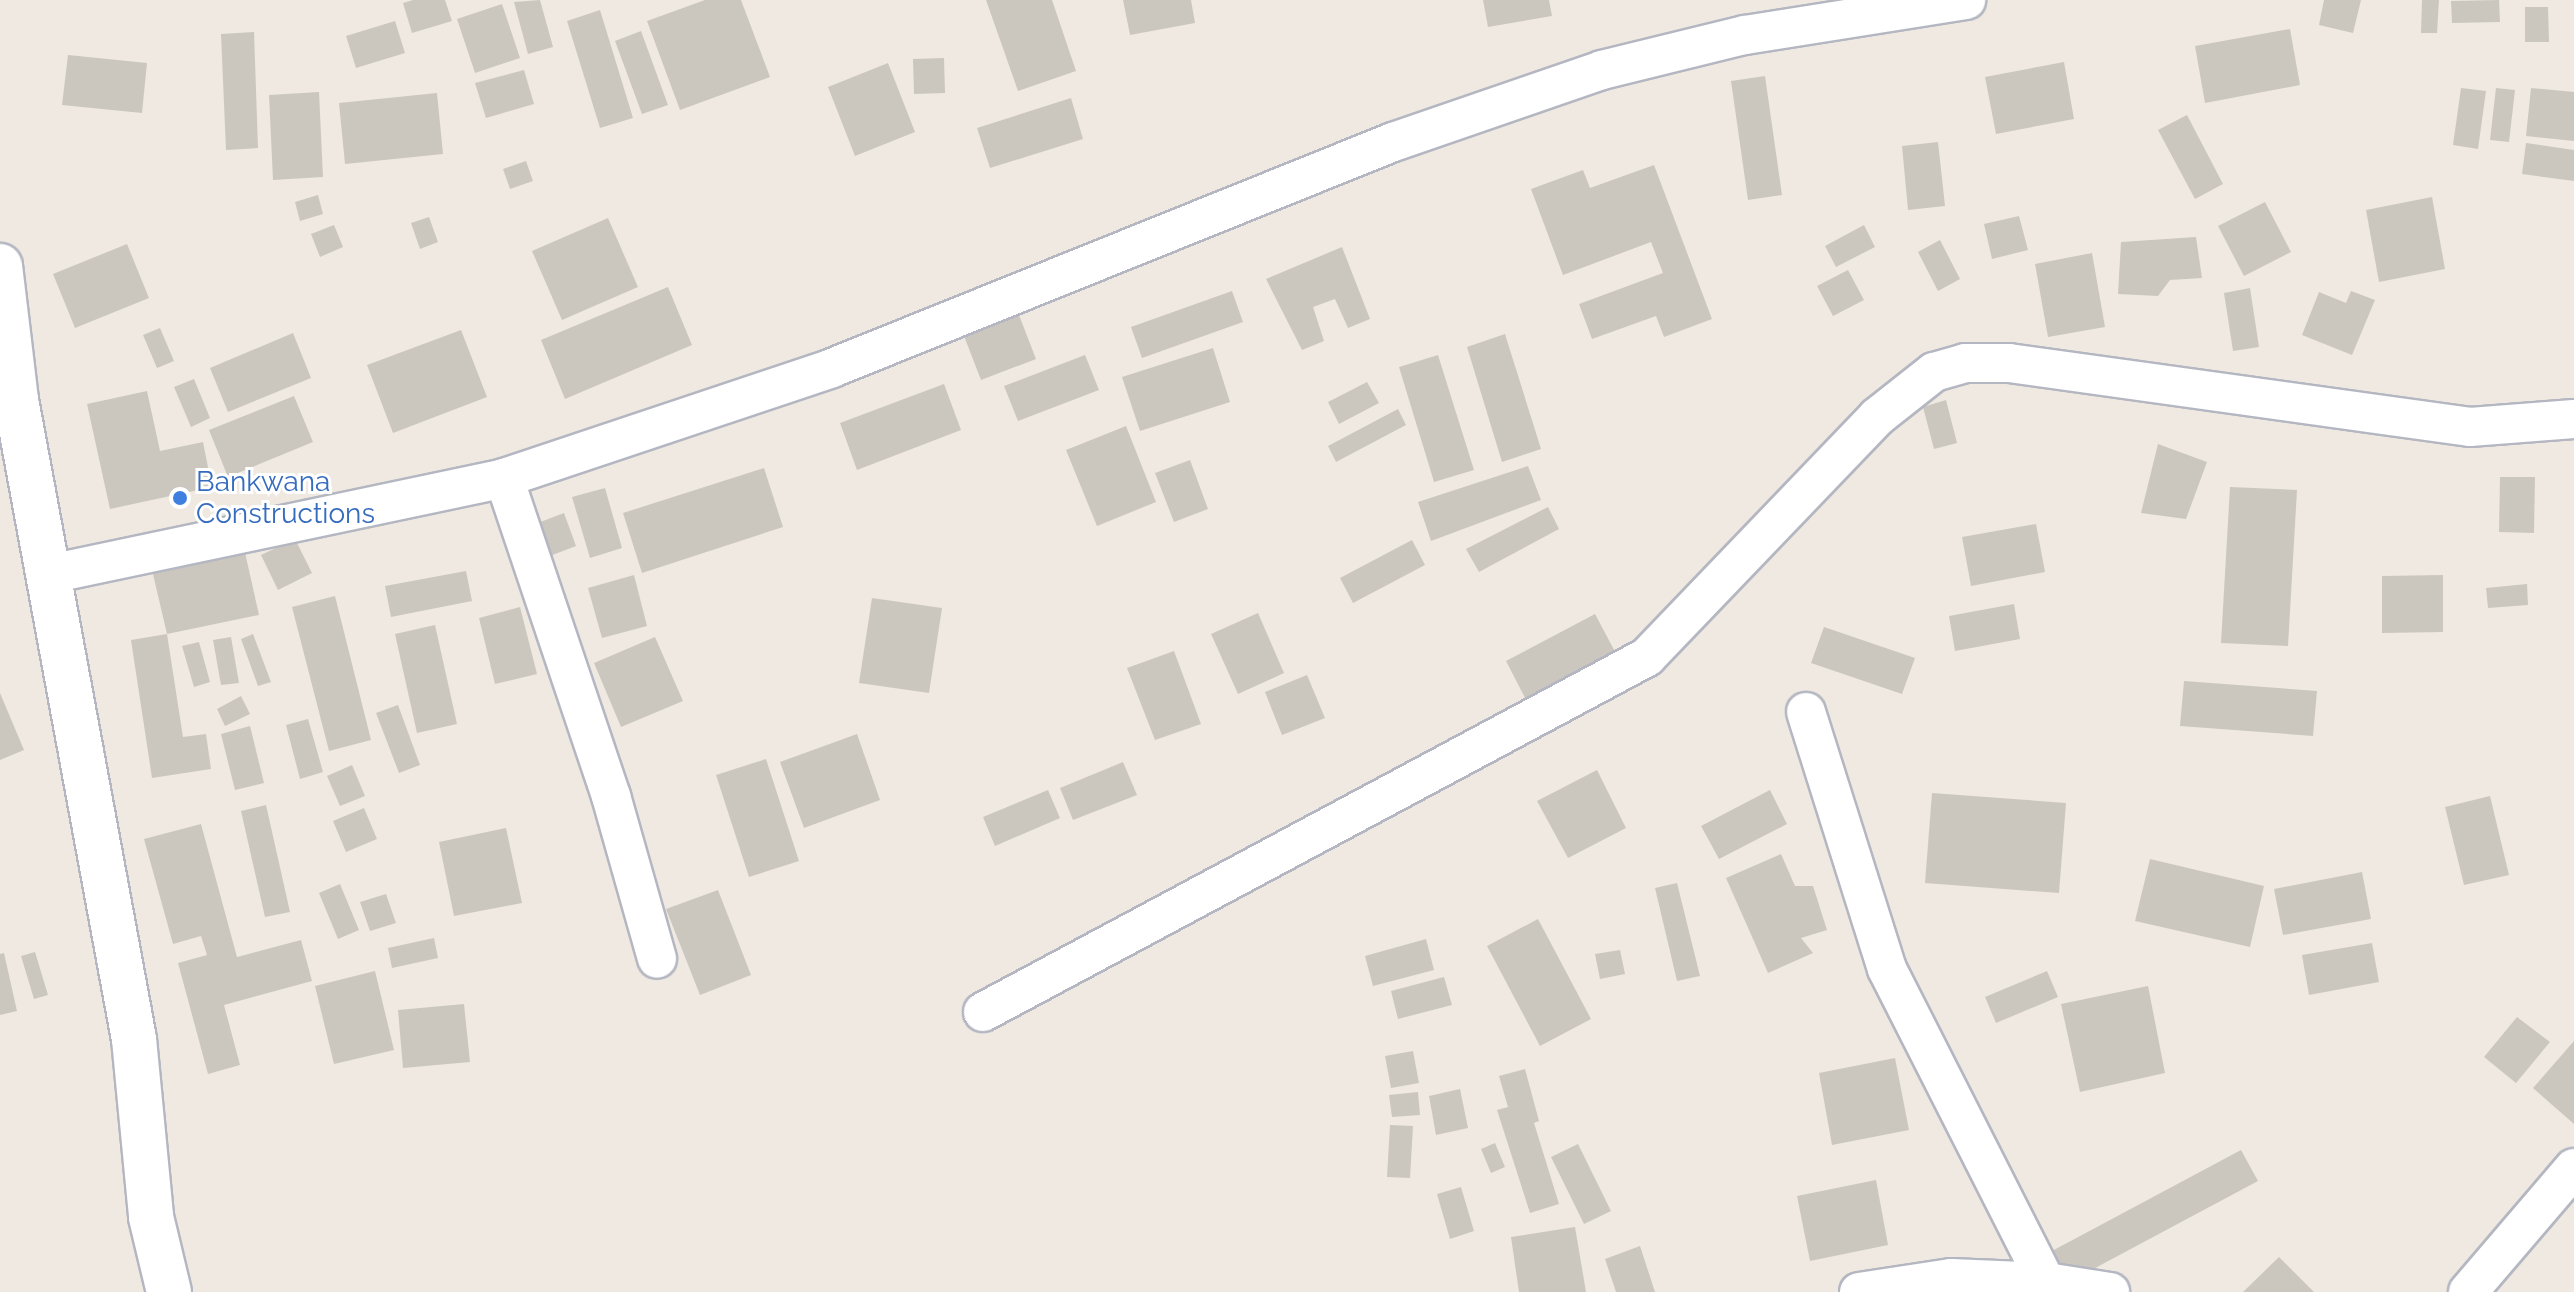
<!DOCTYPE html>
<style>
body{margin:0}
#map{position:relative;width:2574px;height:1292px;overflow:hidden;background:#efe9e1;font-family:Raleway,sans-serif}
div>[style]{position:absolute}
.building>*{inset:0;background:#cbc7bf}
.roads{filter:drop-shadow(2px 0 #b4b7c1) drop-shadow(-2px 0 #b4b7c1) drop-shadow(0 2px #b4b7c1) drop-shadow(0 -2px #b4b7c1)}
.minor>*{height:38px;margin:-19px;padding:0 19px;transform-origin:19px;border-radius:19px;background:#fff}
.tertiary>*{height:44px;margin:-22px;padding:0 22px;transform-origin:22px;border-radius:22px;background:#fff}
.dots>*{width:22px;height:22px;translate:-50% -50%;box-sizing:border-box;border:4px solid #fff;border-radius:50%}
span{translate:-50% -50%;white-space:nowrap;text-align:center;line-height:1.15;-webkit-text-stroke:6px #fff;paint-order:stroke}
.shop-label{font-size:28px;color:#366cbe}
.left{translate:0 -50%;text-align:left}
</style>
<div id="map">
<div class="building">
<i style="clip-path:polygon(413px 0,445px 0,452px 21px,412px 33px,403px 3px)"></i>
<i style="clip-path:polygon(540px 0,553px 47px,528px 54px,514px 2px)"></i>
<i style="clip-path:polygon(705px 0,741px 0,770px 77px,680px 110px,647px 21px)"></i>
<i style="clip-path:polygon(986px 0,1052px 0,1076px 71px,1018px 91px)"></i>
<i style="clip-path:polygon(1123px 0,1191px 0,1195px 23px,1130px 35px)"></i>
<i style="clip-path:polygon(1483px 0,1549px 0,1552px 16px,1488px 27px)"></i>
<i style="clip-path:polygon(2324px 0,2361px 0,2353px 33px,2319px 25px)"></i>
<i style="clip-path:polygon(2422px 0,2439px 0,2437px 33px,2421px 33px)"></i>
<i style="clip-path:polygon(2499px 0,2500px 22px,2452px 23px,2451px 1px)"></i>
<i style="clip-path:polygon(502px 4px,520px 58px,475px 73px,457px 19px)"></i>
<i style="clip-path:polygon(2525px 7px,2548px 7px,2549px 42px,2525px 42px)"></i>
<i style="clip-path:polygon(600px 10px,633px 118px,600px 128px,567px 21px)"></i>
<i style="clip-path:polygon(395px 21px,405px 53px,356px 68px,346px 36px)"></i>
<i style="clip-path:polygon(2290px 29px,2300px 85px,2205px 103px,2195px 46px)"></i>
<i style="clip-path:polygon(641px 31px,668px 105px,642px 114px,615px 41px)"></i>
<i style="clip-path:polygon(254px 32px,258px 148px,226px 150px,221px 34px)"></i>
<i style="clip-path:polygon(68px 55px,147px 63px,142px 113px,62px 105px)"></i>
<i style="clip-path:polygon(944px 58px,945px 93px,914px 94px,913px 59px)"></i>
<i style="clip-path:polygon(2064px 62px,2074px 119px,1996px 134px,1985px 77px)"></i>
<i style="clip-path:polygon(888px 63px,915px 132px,855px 156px,828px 87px)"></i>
<i style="clip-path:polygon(524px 70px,534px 104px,486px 118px,475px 83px)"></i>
<i style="clip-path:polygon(1765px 76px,1782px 195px,1748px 200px,1731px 81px)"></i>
<i style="clip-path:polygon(2461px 88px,2486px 91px,2478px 149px,2453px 145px)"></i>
<i style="clip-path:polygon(2496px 88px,2515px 90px,2509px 142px,2490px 140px)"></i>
<i style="clip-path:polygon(2531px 88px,2574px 92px,2574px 141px,2526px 136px)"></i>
<i style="clip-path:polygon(319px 92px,323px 177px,273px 180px,269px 95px)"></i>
<i style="clip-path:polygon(437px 93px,443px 154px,345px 164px,339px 103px)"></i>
<i style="clip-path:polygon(1071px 98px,1083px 139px,990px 168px,977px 128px)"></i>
<i style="clip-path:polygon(2187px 115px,2223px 184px,2195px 199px,2158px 130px)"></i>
<i style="clip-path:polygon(1938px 142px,1945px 206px,1908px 210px,1902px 146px)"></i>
<i style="clip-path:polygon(2526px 143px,2574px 150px,2574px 181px,2522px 174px)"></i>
<i style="clip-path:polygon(526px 161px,533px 181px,510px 189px,503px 169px)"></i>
<i style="clip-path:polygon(1654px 165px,1712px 319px,1664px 337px,1656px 316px,1592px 339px,1579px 304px,1663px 273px,1651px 242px,1563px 275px,1531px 189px,1583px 170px,1590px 188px)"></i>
<i style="clip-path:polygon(318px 195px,323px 214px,300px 221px,295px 202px)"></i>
<i style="clip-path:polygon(2432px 197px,2445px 269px,2379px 282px,2366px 210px)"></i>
<i style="clip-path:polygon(2265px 202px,2291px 252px,2244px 276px,2218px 226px)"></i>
<i style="clip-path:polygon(2019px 216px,2028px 250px,1992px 259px,1984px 224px)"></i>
<i style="clip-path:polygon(429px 217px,438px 242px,420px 249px,411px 223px)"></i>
<i style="clip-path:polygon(608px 218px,638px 287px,562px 320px,532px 251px)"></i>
<i style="clip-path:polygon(334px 225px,343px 247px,320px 257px,311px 234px)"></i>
<i style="clip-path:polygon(1864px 225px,1875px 247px,1836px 267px,1825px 246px)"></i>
<i style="clip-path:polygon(2196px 237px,2202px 278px,2170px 280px,2158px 296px,2118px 294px,2121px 242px)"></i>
<i style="clip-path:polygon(1940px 240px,1960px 279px,1938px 291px,1918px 252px)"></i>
<i style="clip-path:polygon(127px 244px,149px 298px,75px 328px,53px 274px)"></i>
<i style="clip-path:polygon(1342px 247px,1370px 319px,1348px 328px,1335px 299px,1313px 307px,1324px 341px,1302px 350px,1266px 279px)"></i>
<i style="clip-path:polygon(2092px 253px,2105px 327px,2048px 337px,2035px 264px)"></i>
<i style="clip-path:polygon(1848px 270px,1864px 300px,1833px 316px,1817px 286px)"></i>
<i style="clip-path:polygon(668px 287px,692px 345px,565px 399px,541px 340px)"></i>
<i style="clip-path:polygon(2250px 288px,2259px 347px,2233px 351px,2224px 293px)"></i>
<i style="clip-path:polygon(1232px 291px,1243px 322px,1142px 358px,1131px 327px)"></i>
<i style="clip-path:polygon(2351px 291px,2375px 300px,2352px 355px,2302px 335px,2319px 292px,2346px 303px)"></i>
<i style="clip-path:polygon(1019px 315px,1036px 359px,981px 380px,964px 336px)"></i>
<i style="clip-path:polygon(160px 328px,174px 361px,157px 368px,143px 335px)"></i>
<i style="clip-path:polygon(461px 330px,487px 397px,393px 433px,367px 365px)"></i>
<i style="clip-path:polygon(293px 333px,311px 378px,228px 412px,210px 368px)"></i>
<i style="clip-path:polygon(1505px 334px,1541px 449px,1502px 462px,1467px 347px)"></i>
<i style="clip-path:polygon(1213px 348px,1230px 402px,1140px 431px,1122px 377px)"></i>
<i style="clip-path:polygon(1085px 355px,1099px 390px,1018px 421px,1004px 386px)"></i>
<i style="clip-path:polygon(1438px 355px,1474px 470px,1434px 482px,1399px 367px)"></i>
<i style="clip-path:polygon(194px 379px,210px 418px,191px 427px,174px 387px)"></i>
<i style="clip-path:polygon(1367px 382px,1379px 403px,1339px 424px,1328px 402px)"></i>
<i style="clip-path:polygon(944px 384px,961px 430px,857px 470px,840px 423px)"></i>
<i style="clip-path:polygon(147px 391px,160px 451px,203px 442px,212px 487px,110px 509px,87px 404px)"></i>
<i style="clip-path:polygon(294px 396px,313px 442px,228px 477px,209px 430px)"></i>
<i style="clip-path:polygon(1946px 400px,1957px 443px,1934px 449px,1923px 407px)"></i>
<i style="clip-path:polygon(1398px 409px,1406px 425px,1336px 462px,1328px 446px)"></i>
<i style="clip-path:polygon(1126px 426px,1156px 502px,1097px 526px,1066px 450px)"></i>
<i style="clip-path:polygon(2158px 444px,2207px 462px,2186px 519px,2141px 513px)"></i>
<i style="clip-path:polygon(1190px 460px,1208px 509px,1174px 522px,1155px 473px)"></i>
<i style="clip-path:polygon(1528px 466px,1541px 500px,1431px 541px,1418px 502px)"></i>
<i style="clip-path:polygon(764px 468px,783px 527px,642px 573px,623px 513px)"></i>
<i style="clip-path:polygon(2500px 477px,2535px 477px,2534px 533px,2499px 532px)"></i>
<i style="clip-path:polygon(2230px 487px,2297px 490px,2288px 646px,2221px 643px)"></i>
<i style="clip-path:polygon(605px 488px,622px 548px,590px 558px,572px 497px)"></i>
<i style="clip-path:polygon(1548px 507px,1559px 529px,1479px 572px,1466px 549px)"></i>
<i style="clip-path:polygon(564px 513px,576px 546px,542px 559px,530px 526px)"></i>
<i style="clip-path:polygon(2036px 524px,2045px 572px,1971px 586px,1962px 537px)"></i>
<i style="clip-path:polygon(295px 539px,312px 573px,278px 590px,261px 555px)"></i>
<i style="clip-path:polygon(1412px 540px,1425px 565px,1353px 603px,1340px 578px)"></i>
<i style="clip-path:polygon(244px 548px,259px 615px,167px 634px,152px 570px)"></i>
<i style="clip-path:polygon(466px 571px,472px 601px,391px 617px,385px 586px)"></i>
<i style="clip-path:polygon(634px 575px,647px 626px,602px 638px,588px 588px)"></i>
<i style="clip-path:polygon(2443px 575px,2443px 632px,2382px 633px,2382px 576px)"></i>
<i style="clip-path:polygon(2527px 584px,2528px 605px,2488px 608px,2486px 588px)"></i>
<i style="clip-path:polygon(335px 596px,371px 740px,329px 751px,292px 607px)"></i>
<i style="clip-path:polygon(872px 598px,942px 608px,929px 693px,859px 683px)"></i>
<i style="clip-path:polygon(2014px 604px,2020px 639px,1955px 651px,1949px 616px)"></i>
<i style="clip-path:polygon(520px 607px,537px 674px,495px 684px,479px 618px)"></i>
<i style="clip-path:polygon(1258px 613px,1284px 673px,1238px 694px,1211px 634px)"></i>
<i style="clip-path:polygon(1595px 614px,1629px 678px,1539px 725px,1506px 661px)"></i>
<i style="clip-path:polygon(435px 625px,457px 724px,417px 733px,395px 634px)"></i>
<i style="clip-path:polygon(1824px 627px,1915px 658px,1902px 694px,1811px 663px)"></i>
<i style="clip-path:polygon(167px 634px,183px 737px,206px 734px,211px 769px,152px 778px,131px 640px)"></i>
<i style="clip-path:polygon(253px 634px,271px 682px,258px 686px,241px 639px)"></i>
<i style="clip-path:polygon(231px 637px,239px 683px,221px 685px,213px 640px)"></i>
<i style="clip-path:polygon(655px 637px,683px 701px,621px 727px,594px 663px)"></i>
<i style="clip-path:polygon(199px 642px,210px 682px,194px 687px,182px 646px)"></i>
<i style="clip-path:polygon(1174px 651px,1201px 724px,1155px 740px,1127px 668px)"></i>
<i style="clip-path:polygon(1307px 675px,1325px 718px,1282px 735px,1265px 692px)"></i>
<i style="clip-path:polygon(2184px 681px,2317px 691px,2313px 736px,2180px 726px)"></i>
<i style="clip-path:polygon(0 693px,24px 750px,0 760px)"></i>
<i style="clip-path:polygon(241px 696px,250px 714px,225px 726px,217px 709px)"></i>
<i style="clip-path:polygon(398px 705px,420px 765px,399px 773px,376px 713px)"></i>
<i style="clip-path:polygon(308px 719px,323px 772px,300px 779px,286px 725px)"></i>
<i style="clip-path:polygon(250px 726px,264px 783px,235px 790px,221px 734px)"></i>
<i style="clip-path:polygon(857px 734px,880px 800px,804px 828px,780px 762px)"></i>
<i style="clip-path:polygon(766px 759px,799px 861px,749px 877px,716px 775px)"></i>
<i style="clip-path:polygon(1123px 762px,1137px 795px,1073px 820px,1060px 788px)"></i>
<i style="clip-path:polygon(352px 765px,365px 796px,340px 806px,327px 776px)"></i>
<i style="clip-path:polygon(1597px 770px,1626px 828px,1568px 858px,1537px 801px)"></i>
<i style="clip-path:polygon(1048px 790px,1060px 818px,995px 846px,983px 817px)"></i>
<i style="clip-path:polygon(1770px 790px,1787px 824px,1719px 859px,1701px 826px)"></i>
<i style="clip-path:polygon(1932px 793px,2066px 803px,2059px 893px,1925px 883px)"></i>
<i style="clip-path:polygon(2490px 796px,2509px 875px,2464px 885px,2445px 807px)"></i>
<i style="clip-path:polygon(266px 805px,290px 912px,265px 917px,241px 811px)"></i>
<i style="clip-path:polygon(364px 808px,377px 839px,346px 852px,333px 821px)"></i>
<i style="clip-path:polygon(201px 824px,237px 957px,301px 940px,312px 981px,224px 1005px,240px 1065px,208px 1074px,178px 963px,207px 955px,201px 936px,173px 944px,144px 839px)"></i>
<i style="clip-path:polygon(506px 828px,522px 903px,454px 916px,439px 842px)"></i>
<i style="clip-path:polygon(1781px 854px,1795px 886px,1813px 886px,1827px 930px,1801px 938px,1813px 953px,1768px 973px,1726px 878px)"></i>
<i style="clip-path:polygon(2150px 859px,2264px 886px,2250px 947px,2135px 921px)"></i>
<i style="clip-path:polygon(2362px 872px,2371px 919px,2283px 935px,2274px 889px)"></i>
<i style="clip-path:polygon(1677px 883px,1700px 976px,1677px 981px,1655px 888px)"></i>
<i style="clip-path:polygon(340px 884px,359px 930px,338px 939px,319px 893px)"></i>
<i style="clip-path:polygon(718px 890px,751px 975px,700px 995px,666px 909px)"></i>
<i style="clip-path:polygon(386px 894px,396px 923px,370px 931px,360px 902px)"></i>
<i style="clip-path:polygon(1538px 919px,1591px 1019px,1540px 1046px,1487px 946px)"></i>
<i style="clip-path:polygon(434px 938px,438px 958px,392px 968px,388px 948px)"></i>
<i style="clip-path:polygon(1426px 939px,1434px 970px,1373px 986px,1365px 956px)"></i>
<i style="clip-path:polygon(2372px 943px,2379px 982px,2309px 995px,2302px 955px)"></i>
<i style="clip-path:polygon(1620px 950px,1625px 974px,1600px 979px,1595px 954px)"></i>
<i style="clip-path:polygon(35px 952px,48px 995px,34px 999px,21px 956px)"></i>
<i style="clip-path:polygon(4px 953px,17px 1011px,0 1015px,0 954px)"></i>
<i style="clip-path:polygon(375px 971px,394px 1050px,334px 1064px,315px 986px)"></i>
<i style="clip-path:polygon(2047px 971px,2058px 997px,1996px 1023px,1985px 997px)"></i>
<i style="clip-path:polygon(1444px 977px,1452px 1005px,1398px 1019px,1391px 991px)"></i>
<i style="clip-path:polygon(2148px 986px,2165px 1073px,2080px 1092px,2061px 1004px)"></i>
<i style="clip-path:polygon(464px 1004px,470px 1062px,403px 1068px,398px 1010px)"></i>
<i style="clip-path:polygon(2517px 1017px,2550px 1042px,2516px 1083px,2484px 1057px)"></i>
<i style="clip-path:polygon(2574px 1041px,2574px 1124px,2533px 1088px)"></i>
<i style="clip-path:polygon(1413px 1051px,1419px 1083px,1391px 1088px,1385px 1056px)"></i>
<i style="clip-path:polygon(1895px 1058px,1909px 1130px,1832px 1145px,1819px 1073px)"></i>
<i style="clip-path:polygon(1525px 1069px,1539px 1121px,1534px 1123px,1559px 1204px,1530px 1213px,1497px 1110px,1508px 1107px,1499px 1076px)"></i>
<i style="clip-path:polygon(1460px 1089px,1468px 1128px,1436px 1135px,1429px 1096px)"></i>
<i style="clip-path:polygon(1418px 1092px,1420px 1115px,1392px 1117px,1389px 1095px)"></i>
<i style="clip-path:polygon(1390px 1125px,1413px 1126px,1410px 1178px,1387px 1177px)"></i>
<i style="clip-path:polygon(1495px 1143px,1505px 1167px,1491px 1173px,1481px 1149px)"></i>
<i style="clip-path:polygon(1578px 1144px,1611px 1211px,1584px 1224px,1551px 1157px)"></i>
<i style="clip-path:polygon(2241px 1150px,2258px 1181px,2054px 1290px,2037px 1259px)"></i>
<i style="clip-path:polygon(1876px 1180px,1888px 1245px,1810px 1261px,1797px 1196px)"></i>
<i style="clip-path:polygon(1461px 1187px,1474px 1231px,1450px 1239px,1437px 1194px)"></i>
<i style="clip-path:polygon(1575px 1227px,1586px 1292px,1519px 1292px,1511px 1237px)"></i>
<i style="clip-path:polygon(1640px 1246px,1655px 1292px,1616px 1292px,1605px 1259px)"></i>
<i style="clip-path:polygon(2279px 1257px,2314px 1292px,2243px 1292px)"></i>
</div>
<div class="roads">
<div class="minor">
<i style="left:504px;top:478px;width:336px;rotate:71.4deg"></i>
<i style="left:611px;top:796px;width:169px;rotate:74.2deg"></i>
<i style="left:50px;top:574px;width:464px;rotate:-11.9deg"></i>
<i style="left:504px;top:478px;width:346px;rotate:-18.5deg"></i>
<i style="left:832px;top:368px;width:605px;rotate:-21.94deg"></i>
<i style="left:1393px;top:142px;width:221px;rotate:-19deg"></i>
<i style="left:1602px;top:70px;width:147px;rotate:-13.8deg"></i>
<i style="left:1745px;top:35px;width:224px;rotate:-9deg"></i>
<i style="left:1806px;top:712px;width:269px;rotate:72.5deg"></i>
<i style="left:1887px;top:969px;width:351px;rotate:63.1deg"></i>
<i style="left:983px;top:1012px;width:753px;rotate:-28.13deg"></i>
<i style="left:1647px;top:657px;width:332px;rotate:-46.2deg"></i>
<i style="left:1877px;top:417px;width:73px;rotate:-38.3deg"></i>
<i style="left:1934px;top:372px;width:32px;rotate:-16deg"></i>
<i style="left:1965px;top:363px;width:44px"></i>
<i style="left:2009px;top:363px;width:465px;rotate:7.9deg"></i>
<i style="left:2470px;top:427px;width:104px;rotate:-4.4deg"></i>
<i style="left:1859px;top:1292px;width:93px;rotate:-8.7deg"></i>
<i style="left:1951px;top:1278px;width:95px;rotate:2.4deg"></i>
<i style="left:2046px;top:1282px;width:65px;rotate:8.9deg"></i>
<i style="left:2468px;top:1292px;width:163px;rotate:-49.5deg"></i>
</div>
<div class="tertiary">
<i style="left:0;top:266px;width:135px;rotate:83.2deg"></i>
<i style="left:16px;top:400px;width:650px;rotate:79.54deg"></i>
<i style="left:134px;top:1039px;width:179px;rotate:84.5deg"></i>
<i style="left:151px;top:1217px;width:77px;rotate:76.5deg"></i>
</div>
</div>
<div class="dots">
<i style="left:180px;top:498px;background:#3f7fe0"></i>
</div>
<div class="shop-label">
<span class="left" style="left:196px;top:498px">Bankwana<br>Constructions</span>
</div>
</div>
